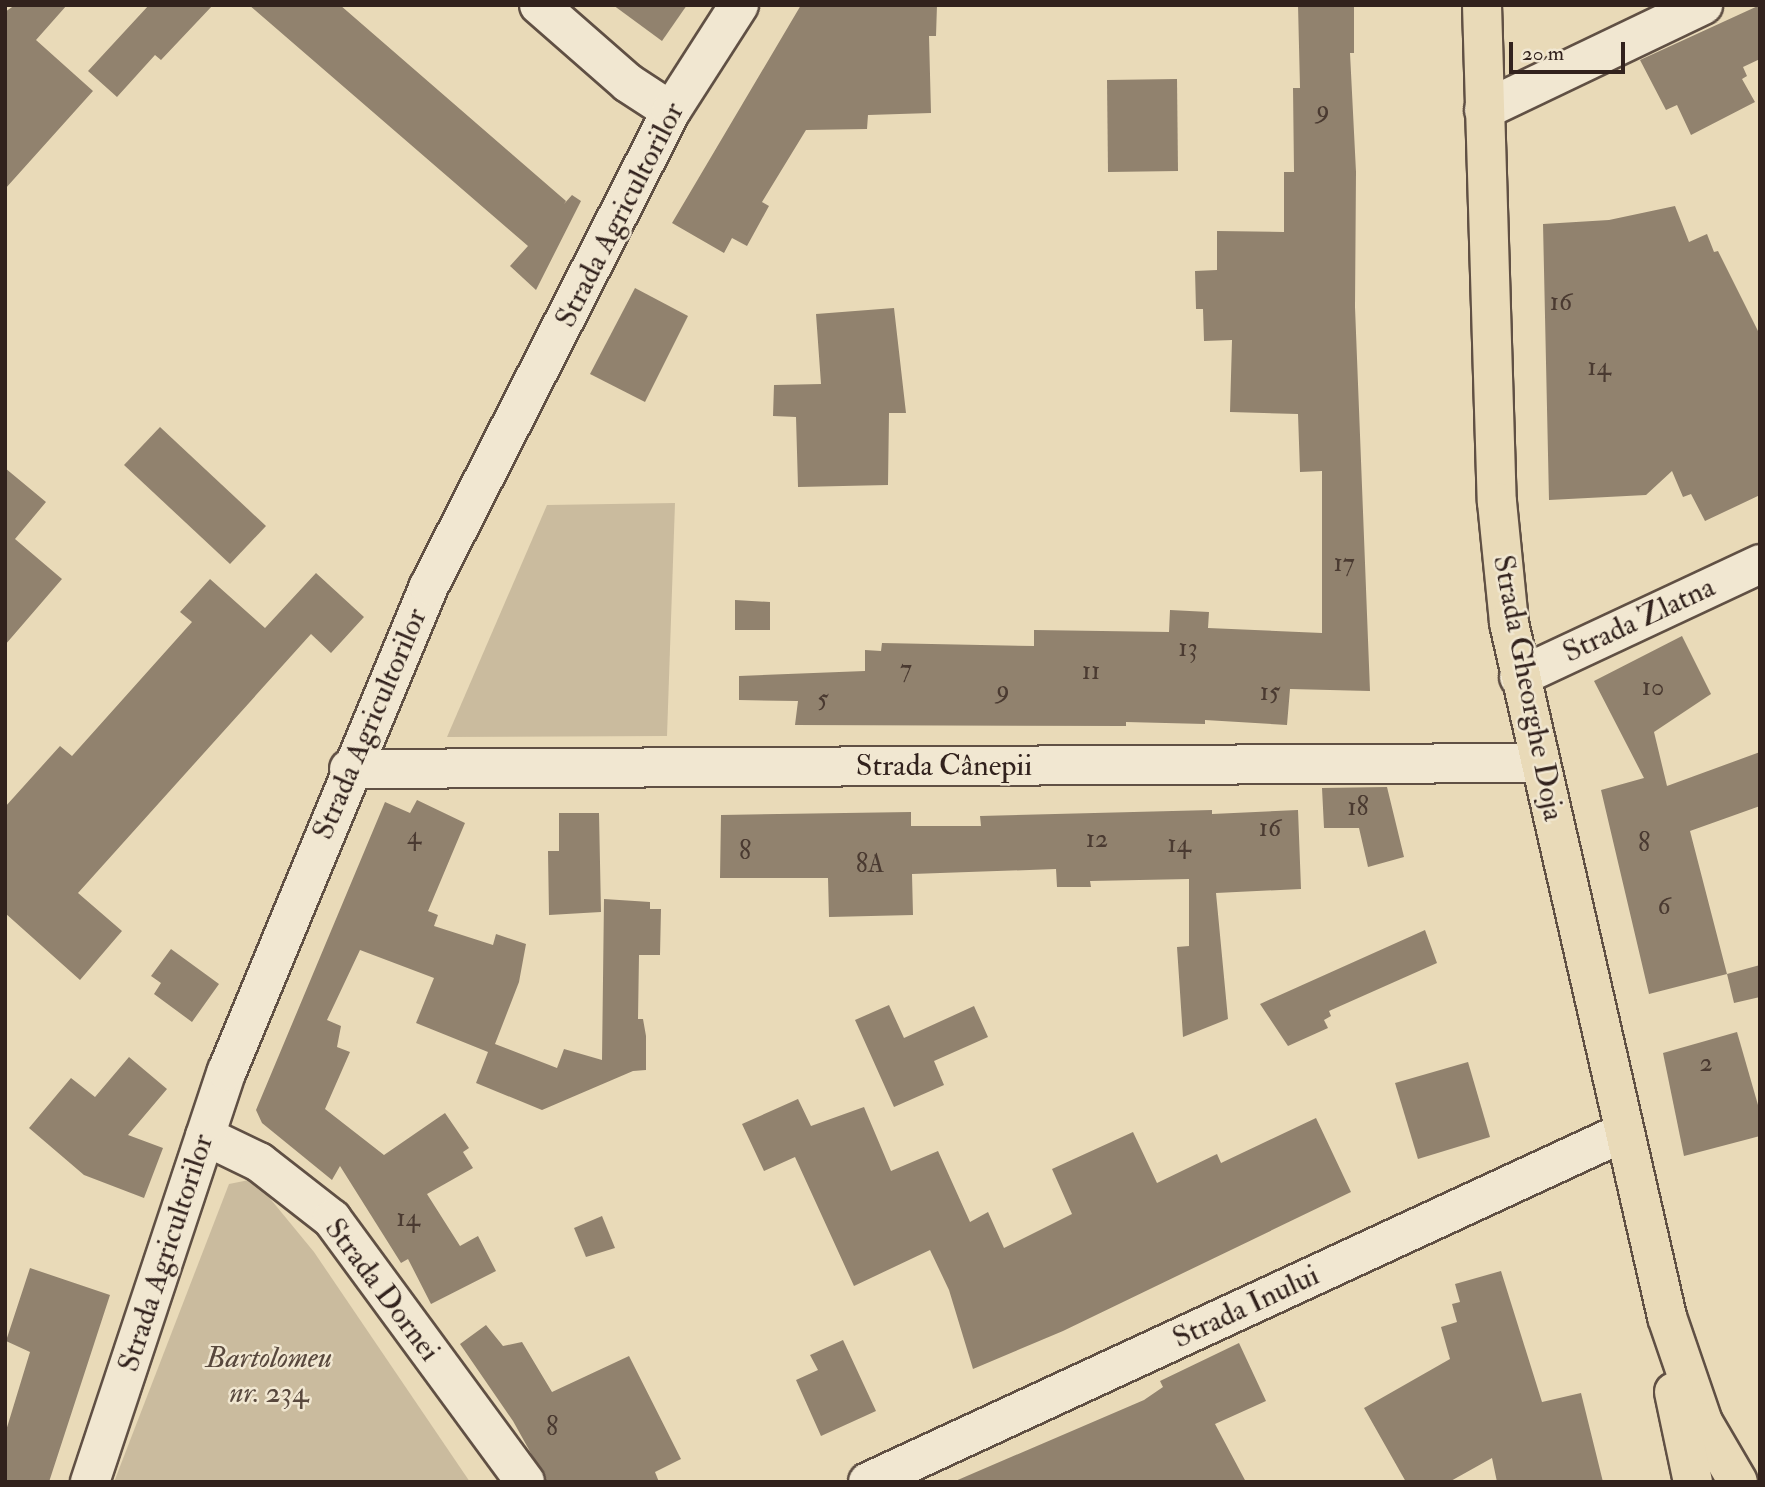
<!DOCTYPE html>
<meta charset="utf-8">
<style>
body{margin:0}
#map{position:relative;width:1765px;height:1487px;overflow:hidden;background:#e9dab8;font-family:"IM FELL Double Pica",serif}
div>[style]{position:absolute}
.green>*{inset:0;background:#cabb9e}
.building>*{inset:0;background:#91826e}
.roads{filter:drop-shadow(2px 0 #605044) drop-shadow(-2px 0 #605044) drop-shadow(0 2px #605044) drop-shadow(0 -2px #605044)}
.minor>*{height:38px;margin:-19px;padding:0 19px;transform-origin:19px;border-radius:19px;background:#f1e7d1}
.major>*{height:38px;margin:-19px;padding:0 19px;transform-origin:19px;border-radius:19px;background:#e9dab8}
span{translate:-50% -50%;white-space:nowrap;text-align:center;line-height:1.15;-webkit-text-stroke:5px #f1e7d1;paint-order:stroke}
.number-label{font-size:26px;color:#4a3a31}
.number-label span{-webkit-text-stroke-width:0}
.street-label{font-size:30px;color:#32221d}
.park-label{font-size:30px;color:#58483d;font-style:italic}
.frame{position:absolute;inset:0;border:7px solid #32221d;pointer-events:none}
.scale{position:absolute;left:1509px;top:42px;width:116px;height:32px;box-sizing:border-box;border:4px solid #32221d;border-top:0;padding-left:9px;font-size:21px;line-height:24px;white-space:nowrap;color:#32221d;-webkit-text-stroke:5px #f1e7d1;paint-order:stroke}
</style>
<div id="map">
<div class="green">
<i style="clip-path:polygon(675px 503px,667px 736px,447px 737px,547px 505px)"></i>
<i style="clip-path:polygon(254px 1179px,314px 1252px,470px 1482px,114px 1482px,229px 1184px)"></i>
</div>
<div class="building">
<i style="clip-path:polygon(15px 5px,67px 5px,36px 40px,93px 91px,5px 189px,5px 12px)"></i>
<i style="clip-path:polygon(149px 5px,213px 5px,161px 60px,155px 55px,117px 97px,88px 71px)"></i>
<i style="clip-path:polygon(249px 5px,340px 5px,566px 201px,564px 204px,572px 195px,581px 201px,536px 290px,510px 266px,528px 246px)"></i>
<i style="clip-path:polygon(613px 5px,687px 5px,662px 41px)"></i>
<i style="clip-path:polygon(801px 5px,937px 5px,936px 36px,929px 36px,931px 113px,868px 115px,867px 129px,806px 130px,762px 202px,769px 206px,747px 246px,732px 238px,724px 253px,672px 223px)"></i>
<i style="clip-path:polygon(1298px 5px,1354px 5px,1354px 53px,1350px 53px,1356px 172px,1355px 307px,1370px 691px,1290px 689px,1287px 725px,1205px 720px,1205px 724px,1126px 722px,1126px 726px,795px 725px,798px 701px,739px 700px,739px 676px,865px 671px,865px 650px,881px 651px,882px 643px,1034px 646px,1034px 630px,1169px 632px,1170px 610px,1209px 612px,1208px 628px,1322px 633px,1322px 471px,1300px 472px,1298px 414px,1230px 412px,1232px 340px,1204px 341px,1203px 309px,1196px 309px,1195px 271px,1217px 270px,1217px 231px,1284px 232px,1284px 172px,1294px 172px,1293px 88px,1300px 88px)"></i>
<i style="clip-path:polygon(1760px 5px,1760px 59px,1743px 67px,1747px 76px,1742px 79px,1755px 102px,1691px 135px,1677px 105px,1666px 110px,1640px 60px)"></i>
<i style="clip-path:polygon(1177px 79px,1178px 171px,1108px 172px,1107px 80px)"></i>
<i style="clip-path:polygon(1675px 206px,1689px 242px,1707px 234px,1714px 252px,1718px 251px,1760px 335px,1760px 495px,1705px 521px,1691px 494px,1683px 497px,1672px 471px,1646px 495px,1549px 500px,1543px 224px,1609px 220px)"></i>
<i style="clip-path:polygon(635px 288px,688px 316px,645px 402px,590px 374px)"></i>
<i style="clip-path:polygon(894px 308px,906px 413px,889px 413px,888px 485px,798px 487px,796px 417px,773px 416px,774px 385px,821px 384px,816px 314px)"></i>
<i style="clip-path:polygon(160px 427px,266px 526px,230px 564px,124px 465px)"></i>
<i style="clip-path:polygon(5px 468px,46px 502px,15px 539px,62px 579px,5px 645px)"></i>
<i style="clip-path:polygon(316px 573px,364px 617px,331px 653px,311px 634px,78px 893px,122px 931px,80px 980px,5px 913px,5px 807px,60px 746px,72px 756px,192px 622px,180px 612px,210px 579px,265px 628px)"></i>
<i style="clip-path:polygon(735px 600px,770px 602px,770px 630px,735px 630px)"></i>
<i style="clip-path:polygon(1682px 636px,1711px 694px,1654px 732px,1667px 786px,1760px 752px,1760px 806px,1690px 831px,1727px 974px,1760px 965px,1760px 997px,1734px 1003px,1727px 974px,1649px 994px,1601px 790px,1644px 778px,1594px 681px)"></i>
<i style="clip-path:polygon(1387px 787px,1404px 857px,1368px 867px,1359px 828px,1324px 828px,1322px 788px)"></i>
<i style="clip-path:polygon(417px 800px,465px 823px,428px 911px,438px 915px,434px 926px,493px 945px,496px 934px,526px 944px,519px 982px,495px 1044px,557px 1068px,564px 1049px,602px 1060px,604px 899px,650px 902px,650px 909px,661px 909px,660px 955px,639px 955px,638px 1019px,643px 1019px,646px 1036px,646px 1070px,633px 1071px,542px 1110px,476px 1083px,488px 1052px,416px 1023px,434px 978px,360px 950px,327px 1020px,341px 1026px,337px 1047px,350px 1052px,325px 1109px,384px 1155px,445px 1113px,469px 1148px,463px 1152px,473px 1168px,427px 1194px,460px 1246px,478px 1236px,496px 1271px,431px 1304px,408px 1259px,401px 1263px,340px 1166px,332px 1180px,262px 1123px,256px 1110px,385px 802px,410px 813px)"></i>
<i style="clip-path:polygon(1212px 810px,1212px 814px,1298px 810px,1301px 889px,1216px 893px,1228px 1019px,1183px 1037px,1177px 947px,1189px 946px,1189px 879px,1090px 881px,1091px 887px,1057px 887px,1056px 869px,912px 874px,913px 915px,829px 917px,828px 878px,720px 878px,721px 815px,911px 812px,911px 826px,981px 826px,980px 816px)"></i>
<i style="clip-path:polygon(559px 813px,599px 813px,601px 912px,549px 915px,548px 851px,559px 851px)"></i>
<i style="clip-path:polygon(1425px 930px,1437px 963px,1329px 1011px,1331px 1016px,1324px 1020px,1328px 1028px,1288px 1046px,1260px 1004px)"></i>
<i style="clip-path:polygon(171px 949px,219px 984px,192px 1022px,154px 994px,161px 983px,151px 976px)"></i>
<i style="clip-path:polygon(889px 1005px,904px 1038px,974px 1006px,988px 1037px,934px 1061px,944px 1085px,894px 1107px,855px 1020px)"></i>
<i style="clip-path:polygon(1737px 1032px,1760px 1112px,1760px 1136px,1684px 1156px,1663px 1053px)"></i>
<i style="clip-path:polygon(129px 1057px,167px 1089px,128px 1135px,163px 1148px,144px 1198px,84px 1175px,29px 1128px,71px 1078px,95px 1097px)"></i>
<i style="clip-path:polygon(1468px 1062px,1490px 1137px,1418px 1159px,1395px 1083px)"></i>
<i style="clip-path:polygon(798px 1099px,811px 1126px,864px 1107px,891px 1171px,938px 1151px,970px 1222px,988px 1212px,1004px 1248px,1072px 1214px,1052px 1169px,1133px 1132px,1157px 1183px,1217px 1154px,1221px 1163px,1316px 1118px,1351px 1192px,1063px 1331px,973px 1369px,949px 1290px,930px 1250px,854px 1286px,795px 1157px,764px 1171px,742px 1124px)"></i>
<i style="clip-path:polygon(602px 1216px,615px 1248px,586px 1257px,574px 1228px)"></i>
<i style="clip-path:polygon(30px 1268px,110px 1295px,49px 1482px,5px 1482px,5px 1434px,30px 1352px,6px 1341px)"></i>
<i style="clip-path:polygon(1501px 1271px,1542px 1402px,1581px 1393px,1603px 1482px,1497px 1482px,1492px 1458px,1449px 1482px,1406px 1482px,1364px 1408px,1450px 1359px,1441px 1327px,1457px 1322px,1452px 1304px,1460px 1302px,1455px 1284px)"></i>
<i style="clip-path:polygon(486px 1325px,503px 1346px,522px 1342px,552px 1392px,629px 1356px,681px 1459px,655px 1472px,659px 1482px,547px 1482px,513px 1421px,460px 1344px)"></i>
<i style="clip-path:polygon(843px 1340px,876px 1411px,821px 1436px,796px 1380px,818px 1370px,810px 1355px)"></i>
<i style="clip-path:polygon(1239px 1343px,1266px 1401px,1215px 1424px,1246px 1482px,953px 1482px,1144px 1400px,1163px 1387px,1160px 1381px)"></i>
</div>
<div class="roads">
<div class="minor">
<i style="left:539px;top:5px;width:118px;rotate:41.2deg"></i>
<i style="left:628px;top:83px;width:51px;rotate:33.1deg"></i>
<i style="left:1484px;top:110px;width:243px;rotate:-25.6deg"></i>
<i style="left:1519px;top:677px;width:266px;rotate:-25.1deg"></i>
<i style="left:349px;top:769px;width:1189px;rotate:-0.29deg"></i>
<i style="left:205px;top:1136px;width:60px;rotate:25.7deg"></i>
<i style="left:259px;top:1162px;width:93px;rotate:38deg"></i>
<i style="left:332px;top:1219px;width:326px;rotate:53.7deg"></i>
<i style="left:90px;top:1482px;width:433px;rotate:-71.6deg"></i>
<i style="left:227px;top:1071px;width:525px;rotate:-67.39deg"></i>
<i style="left:429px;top:586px;width:533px;rotate:-63deg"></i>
<i style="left:671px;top:111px;width:126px;rotate:-57.3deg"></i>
<i style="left:868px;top:1482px;width:833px;rotate:-24.84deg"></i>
</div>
<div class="major">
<i style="left:1482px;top:5px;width:497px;rotate:88.3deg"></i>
<i style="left:1497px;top:502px;width:122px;rotate:84.3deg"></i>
<i style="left:1509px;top:623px;width:712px;rotate:77.17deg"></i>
<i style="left:1667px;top:1317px;width:111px;rotate:71.1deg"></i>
<i style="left:1703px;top:1422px;width:69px;rotate:59.7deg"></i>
<i style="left:1674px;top:1392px;width:92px;rotate:78.1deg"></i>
</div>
</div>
<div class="number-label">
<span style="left:1323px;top:111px">9</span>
<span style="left:1561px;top:303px">16</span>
<span style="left:1599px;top:368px">14</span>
<span style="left:1344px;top:564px">17</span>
<span style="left:1188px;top:649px">13</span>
<span style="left:906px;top:670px">7</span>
<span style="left:1091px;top:672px">11</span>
<span style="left:1653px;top:688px">10</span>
<span style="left:1003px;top:691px">9</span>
<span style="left:1270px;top:693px">15</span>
<span style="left:823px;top:700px">5</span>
<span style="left:1358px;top:808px">18</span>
<span style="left:1270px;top:829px">16</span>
<span style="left:414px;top:837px">4</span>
<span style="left:1097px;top:840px">12</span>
<span style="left:1644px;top:844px">8</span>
<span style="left:1179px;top:845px">14</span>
<span style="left:745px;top:852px">8</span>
<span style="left:870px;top:865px">8A</span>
<span style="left:1664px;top:907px">6</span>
<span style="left:1706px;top:1064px">2</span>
<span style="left:408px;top:1219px">14</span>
<span style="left:552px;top:1428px">8</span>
</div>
<div class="street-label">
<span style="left:620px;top:215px;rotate:-63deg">Strada Agricultorilor</span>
<span style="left:1639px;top:620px;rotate:-25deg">Strada Zlatna</span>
<span style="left:1528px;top:688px;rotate:79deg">Strada Gheorghe Doja</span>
<span style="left:370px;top:724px;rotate:-67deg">Strada Agricultorilor</span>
<span style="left:944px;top:766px">Strada Cânepii</span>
<span style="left:166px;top:1253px;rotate:-72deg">Strada Agricultorilor</span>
<span style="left:382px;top:1290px;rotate:53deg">Strada Dornei</span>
<span style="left:1246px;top:1307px;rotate:-25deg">Strada Inului</span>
</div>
<div class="park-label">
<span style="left:269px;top:1375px">Bartolomeu<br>nr. 234</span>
</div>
<div class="frame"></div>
<div class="scale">20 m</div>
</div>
